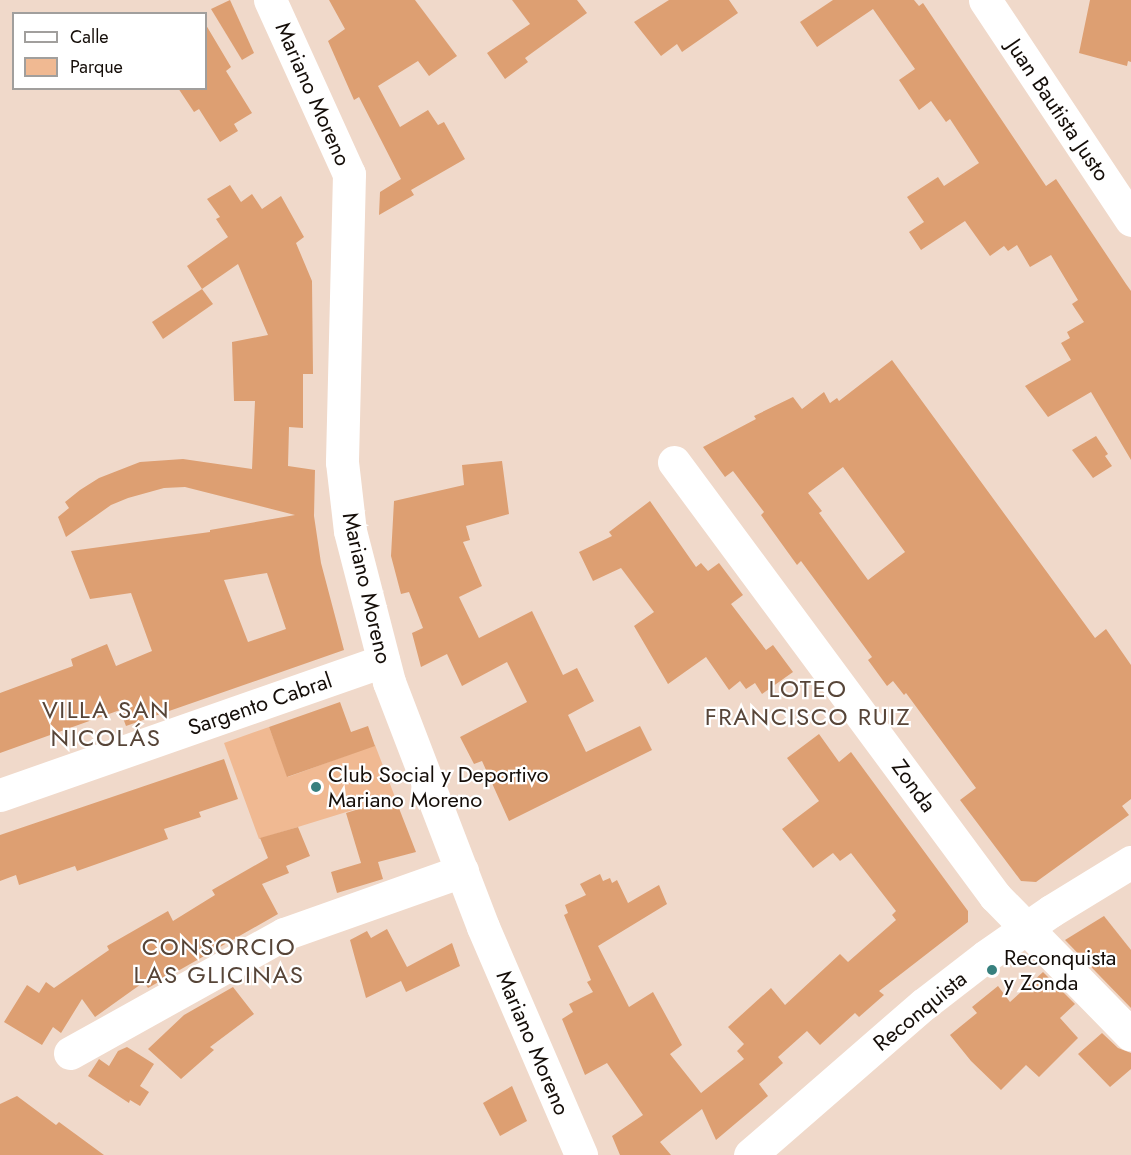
<!DOCTYPE html>
<meta charset="utf-8">
<style>
body{margin:0}
#map{position:relative;width:1131px;height:1155px;overflow:hidden;background:#f0d9ca;font-family:Jost,sans-serif}
div>[style]{position:absolute}
.green>*{inset:0;background:#f0b992}
.building>*{inset:0;background:#dd9f72}
.minor>*{height:33px;margin:-16.5px;padding:0 16.5px;transform-origin:16.5px;border-radius:16.5px;background:#fff}
.dots>*{width:16px;height:16px;translate:-50% -50%;box-sizing:border-box;border:3px solid #fff;border-radius:50%}
span{translate:-50% -50%;white-space:nowrap;text-align:center;line-height:1.15;-webkit-text-stroke:4.5px #fff;paint-order:stroke}
.street-label{font-size:22px;color:#150e09}
.poi-label{font-size:22px;color:#150e09}
.left{translate:0 -50%;text-align:left}
.neighbourhood-label{font-size:24px;color:#574538;letter-spacing:1.5px}
.legend{position:absolute;left:12px;top:12px;width:195px;height:78px;box-sizing:border-box;background:#fff;border:2px solid #a19f9d;margin:0;padding:8px 10px;list-style:none;font-size:18px;color:#150e09}
.legend li{display:flex;align-items:center;gap:12px;height:30px}
.legend b{width:30px;border:2px solid #a19f9d}
</style>
<div id="map">
<div class="green">
<i style="clip-path:polygon(269px 727px,288px 777px,375px 745px,395px 797px,259px 839px,224px 743px)"></i>
</div>
<div class="building">
<i style="clip-path:polygon(230px 0,254px 53px,242px 60px,211px 9px)"></i>
<i style="clip-path:polygon(329px 0,415px 0,457px 56px,429px 76px,418px 61px,378px 86px,400px 127px,428px 110px,438px 125px,444px 122px,465px 159px,411px 190px,414px 195px,379px 215px,380px 192px,401px 179px,359px 97px,354px 100px,328px 41px,345px 29px)"></i>
<i style="clip-path:polygon(512px 0,577px 0,587px 13px,525px 58px,528px 62px,505px 79px,487px 53px,530px 24px)"></i>
<i style="clip-path:polygon(669px 0,729px 0,738px 13px,682px 52px,677px 44px,661px 56px,634px 22px)"></i>
<i style="clip-path:polygon(833px 0,914px 0,919px 6px,923px 3px,1046px 186px,1056px 179px,1126px 284px,1131px 291px,1131px 460px,1091px 392px,1048px 417px,1025px 386px,1071px 360px,1061px 343px,1070px 338px,1067px 332px,1084px 322px,1072px 304px,1078px 300px,1051px 255px,1030px 267px,1017px 245px,1008px 251px,1004px 246px,990px 256px,965px 221px,921px 250px,909px 232px,924px 222px,907px 197px,938px 177px,944px 186px,979px 163px,950px 119px,946px 122px,931px 101px,919px 110px,899px 80px,915px 69px,873px 9px,817px 47px,800px 22px)"></i>
<i style="clip-path:polygon(1090px 0,1131px 0,1131px 62px,1128px 61px,1127px 66px,1079px 53px)"></i>
<i style="clip-path:polygon(206px 25px,231px 67px,226px 71px,252px 113px,234px 124px,238px 131px,220px 142px,199px 109px,194px 112px,178px 88px,206px 88px)"></i>
<i style="clip-path:polygon(evenodd,230px 185px,241px 202px,252px 194px,262px 209px,281px 196px,304px 237px,296px 243px,312px 281px,313px 374px,303px 374px,303px 428px,289px 427px,288px 466px,315px 470px,314px 516px,321px 563px,344px 650px,126px 726px,120px 710px,0 753px,0 693px,73px 666px,71px 659px,107px 644px,116px 666px,152px 651px,131px 593px,90px 599px,71px 551px,210px 532px,210px 530px,295px 515px,185px 487px,164px 488px,128px 498px,111px 505px,66px 537px,58px 517px,69px 508px,65px 502px,80px 490px,99px 478px,140px 462px,183px 459px,252px 469px,255px 401px,234px 401px,232px 342px,268px 335px,238px 264px,202px 289px,187px 266px,228px 237px,216px 219px,220px 217px,207px 199px,230px 185px,267px 573px,286px 629px,248px 642px,224px 580px,267px 573px)"></i>
<i style="clip-path:polygon(202px 289px,213px 304px,163px 339px,152px 322px)"></i>
<i style="clip-path:polygon(evenodd,892px 360px,1095px 638px,1106px 629px,1131px 665px,1131px 799px,1122px 806px,1129px 815px,1036px 882px,1021px 881px,960px 800px,976px 788px,906px 693px,904px 695px,893px 681px,887px 686px,868px 660px,872px 657px,801px 561px,797px 565px,761px 515px,764px 512px,733px 471px,725px 477px,703px 447px,756px 419px,754px 416px,793px 397px,802px 409px,824px 392px,830px 403px,837px 398px,839px 401px,892px 360px,843px 467px,905px 552px,868px 580px,819px 513px,822px 511px,808px 493px,843px 467px)"></i>
<i style="clip-path:polygon(1096px 436px,1108px 454px,1105px 456px,1112px 466px,1093px 478px,1072px 450px)"></i>
<i style="clip-path:polygon(502px 461px,509px 514px,466px 526px,470px 540px,463px 542px,482px 586px,459px 597px,479px 638px,532px 611px,563px 675px,577px 668px,594px 701px,568px 715px,586px 752px,640px 726px,652px 750px,509px 821px,482px 761px,474px 764px,460px 737px,527px 702px,507px 662px,462px 686px,447px 654px,421px 667px,412px 633px,423px 628px,409px 592px,401px 594px,391px 556px,394px 501px,464px 485px,462px 465px)"></i>
<i style="clip-path:polygon(650px 501px,696px 567px,701px 563px,708px 571px,719px 563px,743px 595px,731px 604px,766px 650px,773px 645px,793px 672px,762px 694px,755px 683px,746px 689px,740px 681px,729px 690px,706px 657px,668px 684px,634px 626px,654px 612px,621px 568px,593px 581px,579px 552px,612px 536px,609px 532px)"></i>
<i style="clip-path:polygon(340px 702px,351px 732px,368px 726px,375px 746px,287px 777px,269px 727px)"></i>
<i style="clip-path:polygon(819px 734px,839px 762px,851px 752px,968px 911px,968px 922px,879px 991px,884px 995px,859px 1017px,855px 1013px,820px 1045px,807px 1031px,778px 1057px,783px 1063px,759px 1084px,768px 1096px,716px 1140px,702px 1109px,660px 1142px,671px 1155px,620px 1155px,612px 1136px,643px 1115px,607px 1063px,585px 1075px,562px 1019px,573px 1012px,569px 1004px,593px 992px,587px 982px,591px 980px,564px 915px,568px 913px,565px 905px,586px 895px,580px 884px,600px 874px,603px 881px,610px 878px,612px 883px,617px 880px,628px 903px,659px 885px,667px 904px,598px 946px,629px 1007px,653px 992px,682px 1045px,670px 1054px,701px 1093px,744px 1059px,737px 1051px,744px 1044px,728px 1027px,771px 988px,785px 1005px,840px 954px,848px 962px,896px 920px,892px 915px,896px 911px,851px 853px,840px 861px,833px 853px,813px 868px,782px 829px,819px 801px,787px 758px)"></i>
<i style="clip-path:polygon(224px 759px,238px 799px,199px 812px,201px 817px,164px 829px,168px 839px,77px 871px,75px 866px,19px 885px,16px 875px,0 881px,0 835px)"></i>
<i style="clip-path:polygon(395px 798px,416px 852px,378px 862px,383px 879px,337px 893px,331px 872px,361px 863px,346px 813px)"></i>
<i style="clip-path:polygon(298px 827px,310px 856px,286px 866px,289px 873px,262px 884px,278px 914px,148px 988px,144px 982px,95px 1017px,82px 999px,61px 1033px,53px 1027px,42px 1045px,4px 1022px,27px 985px,39px 993px,46px 982px,54px 988px,109px 950px,107px 946px,168px 911px,173px 921px,215px 895px,212px 890px,268px 858px,260px 838px)"></i>
<i style="clip-path:polygon(1104px 916px,1131px 950px,1131px 1008px,1065px 940px)"></i>
<i style="clip-path:polygon(387px 929px,407px 967px,452px 943px,460px 966px,406px 992px,401px 981px,366px 998px,350px 940px,367px 931px,371px 938px)"></i>
<i style="clip-path:polygon(1043px 972px,1075px 1004px,1060px 1018px,1078px 1038px,1039px 1077px,1026px 1065px,1001px 1090px,971px 1061px,950px 1035px,977px 1013px,972px 1007px,998px 986px,1010px 1002px)"></i>
<i style="clip-path:polygon(233px 987px,254px 1014px,210px 1047px,214px 1050px,181px 1079px,148px 1049px,184px 1015px)"></i>
<i style="clip-path:polygon(1102px 1033px,1118px 1048px,1131px 1053px,1131px 1069px,1110px 1087px,1078px 1054px)"></i>
<i style="clip-path:polygon(127px 1047px,154px 1064px,140px 1086px,149px 1092px,140px 1106px,130px 1100px,129px 1103px,88px 1076px,99px 1059px,109px 1066px,118px 1051px)"></i>
<i style="clip-path:polygon(512px 1086px,527px 1121px,500px 1136px,483px 1103px)"></i>
<i style="clip-path:polygon(17px 1096px,56px 1125px,59px 1122px,104px 1155px,0 1155px,0 1104px)"></i>
</div>
<div class="minor">
<i style="left:270px;top:0;width:191px;rotate:65.6deg"></i>
<i style="left:349px;top:174px;width:288px;rotate:91.4deg"></i>
<i style="left:342px;top:462px;width:69px;rotate:83.4deg"></i>
<i style="left:350px;top:531px;width:156px;rotate:75.5deg"></i>
<i style="left:389px;top:682px;width:262px;rotate:69deg"></i>
<i style="left:483px;top:927px;width:248px;rotate:66.7deg"></i>
<i style="left:985px;top:0;width:264px;rotate:56.4deg"></i>
<i style="left:674px;top:462px;width:540px;rotate:53.51deg"></i>
<i style="left:995px;top:896px;width:194px;rotate:45.6deg"></i>
<i style="left:0;top:795px;width:406px;rotate:-19.3deg"></i>
<i style="left:70px;top:1053px;width:245px;rotate:-29.1deg"></i>
<i style="left:284px;top:934px;width:189px;rotate:-19.5deg"></i>
<i style="left:750px;top:1155px;width:230px;rotate:-41deg"></i>
<i style="left:924px;top:1004px;width:78px;rotate:-37.7deg"></i>
<i style="left:986px;top:956px;width:79px;rotate:-34.7deg"></i>
<i style="left:1051px;top:911px;width:94px;rotate:-31.5deg"></i>
</div>
<div class="dots">
<i style="left:316px;top:787px;background:#37807e"></i>
<i style="left:992px;top:970px;background:#37807e"></i>
</div>
<div class="street-label">
<span style="left:313px;top:94px;rotate:66deg">Mariano Moreno</span>
<span style="left:1058px;top:110px;rotate:56deg">Juan Bautista Justo</span>
<span style="left:367px;top:588px;rotate:77deg">Mariano Moreno</span>
<span style="left:260px;top:704px;rotate:-19deg">Sargento Cabral</span>
<span style="left:914px;top:786px;rotate:54deg">Zonda</span>
<span style="left:920px;top:1011px;rotate:-39deg">Reconquista</span>
<span style="left:533px;top:1043px;rotate:67deg">Mariano Moreno</span>
</div>
<div class="poi-label">
<span class="left" style="left:328px;top:787px">Club Social y Deportivo<br>Mariano Moreno</span>
<span class="left" style="left:1004px;top:970px">Reconquista<br>y Zonda</span>
</div>
<div class="neighbourhood-label">
<span style="left:808px;top:703px">LOTEO<br>FRANCISCO RUIZ</span>
<span style="left:106px;top:724px">VILLA SAN<br>NICOLÁS</span>
<span style="left:219px;top:961px">CONSORCIO<br>LAS GLICINAS</span>
</div>
<ul class="legend">
<li><b style="height:8px;background:#fff"></b>Calle</li>
<li><b style="height:16px;background:#f0b992"></b>Parque</li>
</ul>
</div>
